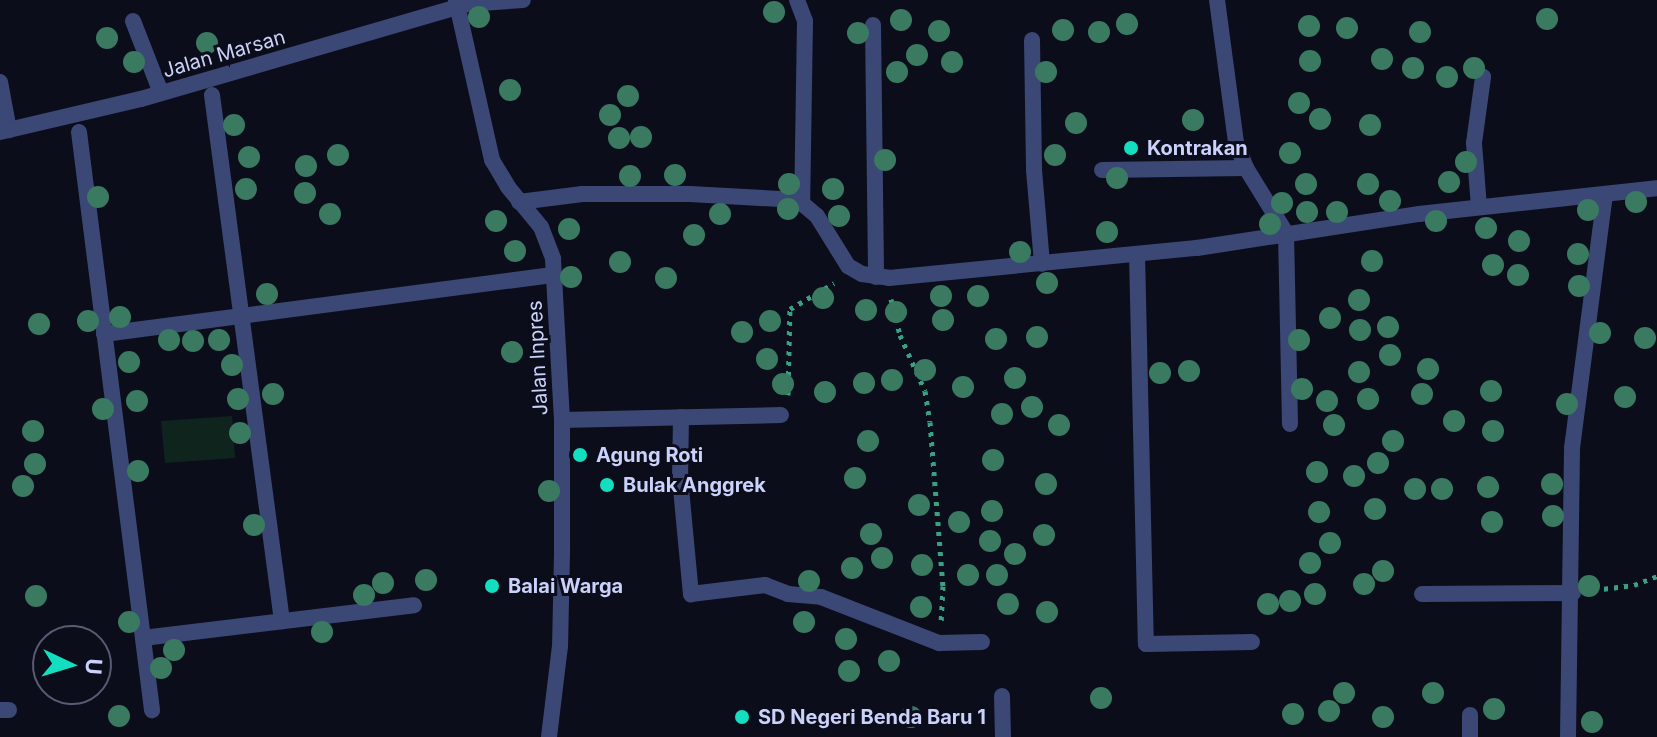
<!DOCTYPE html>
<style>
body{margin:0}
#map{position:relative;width:1657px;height:737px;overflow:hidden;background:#0c0d1a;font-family:Inter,sans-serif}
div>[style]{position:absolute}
.green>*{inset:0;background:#10241e}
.path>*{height:5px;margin-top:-2.5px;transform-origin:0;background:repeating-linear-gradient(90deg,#36a281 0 4px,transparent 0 10px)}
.minor>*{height:16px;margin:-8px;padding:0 8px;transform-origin:8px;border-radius:8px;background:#3b4775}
.trees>*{width:22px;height:22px;margin:-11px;border-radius:50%;background:#397a60}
.dots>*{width:22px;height:22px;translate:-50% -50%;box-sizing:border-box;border:4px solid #0c0d1a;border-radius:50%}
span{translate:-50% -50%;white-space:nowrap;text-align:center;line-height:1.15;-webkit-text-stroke:6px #0c0d1a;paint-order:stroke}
.street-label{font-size:20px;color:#cad1fa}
.poi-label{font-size:20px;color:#cad1fa;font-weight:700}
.left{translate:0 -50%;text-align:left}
.north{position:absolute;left:32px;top:625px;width:80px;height:80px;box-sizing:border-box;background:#0c0d1a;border:2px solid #585b74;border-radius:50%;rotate:94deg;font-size:22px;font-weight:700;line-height:32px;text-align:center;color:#cad1fa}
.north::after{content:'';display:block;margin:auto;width:28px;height:36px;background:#13dec0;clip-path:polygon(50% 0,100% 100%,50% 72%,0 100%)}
</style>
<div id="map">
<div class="green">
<i style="clip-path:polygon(232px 416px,235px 458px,165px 463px,161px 421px)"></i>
</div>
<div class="path">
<i style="left:891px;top:299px;width:37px;rotate:76deg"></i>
<i style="left:900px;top:335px;width:61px;rotate:65.9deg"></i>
<i style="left:925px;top:391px;width:31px;rotate:81deg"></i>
<i style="left:930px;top:422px;width:165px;rotate:85.5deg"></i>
<i style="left:943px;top:586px;width:35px;rotate:93deg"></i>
<i style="left:788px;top:395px;width:86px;rotate:-88.7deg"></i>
<i style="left:790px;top:309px;width:51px;rotate:-30.6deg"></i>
<i style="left:1594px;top:590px;width:40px;rotate:-7.1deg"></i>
<i style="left:1634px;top:585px;width:25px;rotate:-21deg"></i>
</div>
<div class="minor">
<i style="left:456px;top:0;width:164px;rotate:77.3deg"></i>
<i style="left:492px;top:160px;width:31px;rotate:59deg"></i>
<i style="left:508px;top:187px;width:52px;rotate:50.5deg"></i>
<i style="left:541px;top:227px;width:34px;rotate:69deg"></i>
<i style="left:553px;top:259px;width:161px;rotate:86.8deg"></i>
<i style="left:562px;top:420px;width:133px;rotate:90deg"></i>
<i style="left:562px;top:553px;width:93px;rotate:91.2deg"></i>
<i style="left:560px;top:646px;width:92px;rotate:96.9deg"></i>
<i style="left:797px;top:0;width:22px;rotate:69deg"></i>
<i style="left:805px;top:21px;width:181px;rotate:90.9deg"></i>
<i style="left:1217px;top:0;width:144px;rotate:82.4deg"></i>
<i style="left:1236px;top:143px;width:27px;rotate:68deg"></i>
<i style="left:1246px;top:168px;width:76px;rotate:58.4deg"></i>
<i style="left:1286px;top:233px;width:191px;rotate:88.8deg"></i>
<i style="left:133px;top:21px;width:77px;rotate:68.7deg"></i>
<i style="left:873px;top:25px;width:252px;rotate:89.3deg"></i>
<i style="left:1032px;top:40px;width:130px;rotate:89.1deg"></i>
<i style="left:1034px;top:170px;width:94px;rotate:85.1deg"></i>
<i style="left:0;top:82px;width:49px;rotate:79.4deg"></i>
<i style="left:212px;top:95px;width:531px;rotate:82.42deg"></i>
<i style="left:0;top:132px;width:145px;rotate:-13.2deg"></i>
<i style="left:141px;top:99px;width:340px;rotate:-16.2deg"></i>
<i style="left:467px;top:4px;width:56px;rotate:-4.1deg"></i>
<i style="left:79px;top:132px;width:583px;rotate:82.8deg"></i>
<i style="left:1102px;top:170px;width:144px;rotate:-0.8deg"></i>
<i style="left:519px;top:202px;width:64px;rotate:-7.2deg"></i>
<i style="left:582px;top:194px;width:108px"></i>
<i style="left:690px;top:194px;width:108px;rotate:3.2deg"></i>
<i style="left:798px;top:200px;width:25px;rotate:40deg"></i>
<i style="left:817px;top:216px;width:59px;rotate:58.2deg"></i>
<i style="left:848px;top:266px;width:16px;rotate:30deg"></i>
<i style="left:862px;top:274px;width:27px;rotate:8deg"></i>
<i style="left:889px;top:278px;width:309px;rotate:-5.6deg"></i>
<i style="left:1197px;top:248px;width:225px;rotate:-8.7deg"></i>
<i style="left:1419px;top:214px;width:239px;rotate:-6.2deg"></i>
<i style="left:1479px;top:207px;width:64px;rotate:-94.5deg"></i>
<i style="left:1474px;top:143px;width:67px;rotate:-82.2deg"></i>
<i style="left:1137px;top:254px;width:390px;rotate:88.7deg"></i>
<i style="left:1146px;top:644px;width:106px;rotate:-1.1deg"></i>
<i style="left:104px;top:334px;width:454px;rotate:-7.5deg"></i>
<i style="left:681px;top:417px;width:61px;rotate:90.9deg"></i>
<i style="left:680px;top:478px;width:117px;rotate:84.6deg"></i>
<i style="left:691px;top:594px;width:75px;rotate:-6.9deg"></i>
<i style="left:765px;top:585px;width:25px;rotate:21deg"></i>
<i style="left:788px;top:594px;width:33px;rotate:5deg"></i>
<i style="left:821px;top:597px;width:127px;rotate:21.3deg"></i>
<i style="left:939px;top:643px;width:43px;rotate:-1.3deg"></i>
<i style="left:562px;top:420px;width:219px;rotate:-1.3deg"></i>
<i style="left:1422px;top:594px;width:151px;rotate:-0.4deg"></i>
<i style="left:143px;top:638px;width:273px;rotate:-6.9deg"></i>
<i style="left:1002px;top:696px;width:41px;rotate:88.6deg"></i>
<i style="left:0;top:710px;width:9px"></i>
<i style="left:1470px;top:737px;width:22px;rotate:-90deg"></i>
<i style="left:1568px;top:737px;width:289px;rotate:-89.2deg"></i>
<i style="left:1572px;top:448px;width:256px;rotate:-82.6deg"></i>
</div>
<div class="trees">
<i style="left:774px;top:12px"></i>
<i style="left:479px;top:17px"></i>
<i style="left:1547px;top:19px"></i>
<i style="left:901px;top:20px"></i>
<i style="left:1127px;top:24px"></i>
<i style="left:1309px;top:26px"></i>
<i style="left:1347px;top:28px"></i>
<i style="left:1063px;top:30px"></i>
<i style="left:939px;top:31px"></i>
<i style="left:1099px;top:32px"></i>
<i style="left:1420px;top:32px"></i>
<i style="left:858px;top:33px"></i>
<i style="left:107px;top:38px"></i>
<i style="left:207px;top:43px"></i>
<i style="left:917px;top:55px"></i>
<i style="left:1382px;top:59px"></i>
<i style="left:1310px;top:61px"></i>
<i style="left:134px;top:62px"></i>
<i style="left:952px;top:62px"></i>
<i style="left:1413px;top:68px"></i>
<i style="left:1474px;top:68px"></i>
<i style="left:897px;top:72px"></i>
<i style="left:1046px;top:72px"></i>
<i style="left:1447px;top:77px"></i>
<i style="left:510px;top:90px"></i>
<i style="left:628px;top:96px"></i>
<i style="left:1299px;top:103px"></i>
<i style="left:610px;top:115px"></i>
<i style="left:1320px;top:119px"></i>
<i style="left:1193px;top:120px"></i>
<i style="left:1076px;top:123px"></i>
<i style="left:234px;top:125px"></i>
<i style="left:1370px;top:125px"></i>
<i style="left:641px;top:137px"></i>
<i style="left:619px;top:138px"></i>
<i style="left:1290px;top:153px"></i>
<i style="left:338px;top:155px"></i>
<i style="left:1055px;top:155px"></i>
<i style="left:249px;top:157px"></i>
<i style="left:885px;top:160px"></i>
<i style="left:1466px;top:162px"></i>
<i style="left:306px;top:166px"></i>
<i style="left:675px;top:175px"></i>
<i style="left:630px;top:176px"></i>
<i style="left:1117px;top:178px"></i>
<i style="left:1449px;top:182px"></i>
<i style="left:789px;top:184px"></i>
<i style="left:1306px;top:184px"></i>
<i style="left:1368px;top:184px"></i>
<i style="left:246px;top:189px"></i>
<i style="left:833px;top:189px"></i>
<i style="left:305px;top:193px"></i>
<i style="left:98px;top:197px"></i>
<i style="left:1390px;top:201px"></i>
<i style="left:1636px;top:202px"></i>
<i style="left:1282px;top:203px"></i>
<i style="left:788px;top:209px"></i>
<i style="left:1588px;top:210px"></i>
<i style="left:1307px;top:212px"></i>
<i style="left:1337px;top:212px"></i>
<i style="left:330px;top:214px"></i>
<i style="left:720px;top:214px"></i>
<i style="left:839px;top:216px"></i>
<i style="left:496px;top:221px"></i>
<i style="left:1436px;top:221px"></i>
<i style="left:1270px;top:224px"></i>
<i style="left:1486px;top:228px"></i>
<i style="left:569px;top:229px"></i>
<i style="left:1107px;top:232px"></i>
<i style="left:694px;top:235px"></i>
<i style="left:1519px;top:241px"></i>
<i style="left:515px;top:251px"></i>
<i style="left:1020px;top:252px"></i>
<i style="left:1578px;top:254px"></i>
<i style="left:1372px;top:261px"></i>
<i style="left:620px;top:262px"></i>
<i style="left:1493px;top:265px"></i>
<i style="left:1518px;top:275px"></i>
<i style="left:571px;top:277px"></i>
<i style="left:666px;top:278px"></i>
<i style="left:1047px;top:283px"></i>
<i style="left:1579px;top:286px"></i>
<i style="left:267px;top:294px"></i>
<i style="left:941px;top:296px"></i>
<i style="left:978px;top:296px"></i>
<i style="left:823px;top:298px"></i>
<i style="left:1359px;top:300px"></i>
<i style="left:866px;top:310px"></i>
<i style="left:896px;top:312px"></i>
<i style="left:120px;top:317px"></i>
<i style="left:1330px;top:318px"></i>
<i style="left:943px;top:320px"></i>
<i style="left:88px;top:321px"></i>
<i style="left:770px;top:321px"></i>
<i style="left:39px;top:324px"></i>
<i style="left:1388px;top:327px"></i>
<i style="left:1360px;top:330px"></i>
<i style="left:742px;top:332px"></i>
<i style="left:1600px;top:333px"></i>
<i style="left:1037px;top:337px"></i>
<i style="left:1645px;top:338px"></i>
<i style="left:996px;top:339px"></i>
<i style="left:169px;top:340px"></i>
<i style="left:219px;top:340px"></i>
<i style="left:1299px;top:340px"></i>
<i style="left:193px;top:341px"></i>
<i style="left:512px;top:352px"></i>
<i style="left:1390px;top:355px"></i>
<i style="left:767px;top:359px"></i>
<i style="left:129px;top:362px"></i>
<i style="left:232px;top:365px"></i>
<i style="left:1428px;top:369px"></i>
<i style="left:925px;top:370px"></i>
<i style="left:1189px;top:371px"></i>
<i style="left:1359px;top:372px"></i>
<i style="left:1160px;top:373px"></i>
<i style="left:1015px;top:378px"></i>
<i style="left:892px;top:380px"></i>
<i style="left:864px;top:383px"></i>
<i style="left:783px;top:384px"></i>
<i style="left:963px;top:387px"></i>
<i style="left:1302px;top:389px"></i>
<i style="left:1491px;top:391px"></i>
<i style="left:825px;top:392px"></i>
<i style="left:273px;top:394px"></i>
<i style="left:1422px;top:394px"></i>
<i style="left:1625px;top:397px"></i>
<i style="left:238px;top:399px"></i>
<i style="left:1368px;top:399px"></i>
<i style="left:137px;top:401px"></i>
<i style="left:1327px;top:401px"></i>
<i style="left:1567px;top:404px"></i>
<i style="left:1032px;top:407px"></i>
<i style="left:103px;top:409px"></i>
<i style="left:1002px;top:414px"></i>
<i style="left:1454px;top:421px"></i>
<i style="left:1059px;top:425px"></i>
<i style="left:1334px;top:425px"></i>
<i style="left:33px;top:431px"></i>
<i style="left:1493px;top:431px"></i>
<i style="left:240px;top:433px"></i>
<i style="left:868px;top:441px"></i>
<i style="left:1393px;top:441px"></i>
<i style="left:993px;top:460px"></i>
<i style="left:1378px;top:463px"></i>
<i style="left:35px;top:464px"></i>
<i style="left:138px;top:471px"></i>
<i style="left:1317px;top:472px"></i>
<i style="left:1354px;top:476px"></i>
<i style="left:855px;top:478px"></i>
<i style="left:1046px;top:484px"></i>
<i style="left:1552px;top:484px"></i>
<i style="left:23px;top:486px"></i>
<i style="left:1488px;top:487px"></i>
<i style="left:1415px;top:489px"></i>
<i style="left:1442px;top:489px"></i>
<i style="left:549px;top:491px"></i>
<i style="left:919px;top:505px"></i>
<i style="left:1375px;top:509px"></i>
<i style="left:992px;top:511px"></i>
<i style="left:1319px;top:512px"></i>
<i style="left:1553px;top:516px"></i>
<i style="left:959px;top:522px"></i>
<i style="left:1492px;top:522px"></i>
<i style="left:254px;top:525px"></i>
<i style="left:871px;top:534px"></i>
<i style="left:1044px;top:535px"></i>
<i style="left:990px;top:541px"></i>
<i style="left:1330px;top:543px"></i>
<i style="left:1015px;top:554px"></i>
<i style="left:882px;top:558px"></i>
<i style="left:1310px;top:563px"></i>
<i style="left:922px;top:565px"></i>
<i style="left:852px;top:568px"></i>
<i style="left:1383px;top:571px"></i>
<i style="left:968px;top:575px"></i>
<i style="left:997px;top:575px"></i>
<i style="left:426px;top:580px"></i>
<i style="left:809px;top:581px"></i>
<i style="left:383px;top:583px"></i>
<i style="left:1364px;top:584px"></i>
<i style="left:1589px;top:586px"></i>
<i style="left:1315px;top:594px"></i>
<i style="left:364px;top:595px"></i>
<i style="left:36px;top:596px"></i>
<i style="left:1290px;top:601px"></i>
<i style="left:1008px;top:604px"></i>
<i style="left:1268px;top:604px"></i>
<i style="left:921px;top:607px"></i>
<i style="left:1047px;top:612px"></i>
<i style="left:129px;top:622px"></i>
<i style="left:804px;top:622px"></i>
<i style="left:322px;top:632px"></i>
<i style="left:846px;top:639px"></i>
<i style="left:174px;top:650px"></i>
<i style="left:889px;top:661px"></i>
<i style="left:161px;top:668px"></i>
<i style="left:849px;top:671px"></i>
<i style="left:1344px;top:693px"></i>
<i style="left:1433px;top:693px"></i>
<i style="left:1101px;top:698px"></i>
<i style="left:1494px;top:709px"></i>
<i style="left:1329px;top:711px"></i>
<i style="left:1293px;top:714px"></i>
<i style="left:119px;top:716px"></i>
<i style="left:911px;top:717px"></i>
<i style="left:1383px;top:717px"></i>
<i style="left:1592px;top:722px"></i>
</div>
<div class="dots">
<i style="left:1131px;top:148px;background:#13dec0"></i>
<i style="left:580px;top:455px;background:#13dec0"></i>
<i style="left:607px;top:485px;background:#13dec0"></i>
<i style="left:492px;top:586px;background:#13dec0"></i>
<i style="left:742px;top:717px;background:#13dec0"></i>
</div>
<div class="street-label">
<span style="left:224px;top:54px;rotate:-16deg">Jalan Marsan</span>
<span style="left:538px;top:358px;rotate:-93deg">Jalan Inpres</span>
</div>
<div class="poi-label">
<span class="left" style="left:1147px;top:148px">Kontrakan</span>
<span class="left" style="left:596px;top:455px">Agung Roti</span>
<span class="left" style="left:623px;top:485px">Bulak Anggrek</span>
<span class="left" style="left:508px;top:586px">Balai Warga</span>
<span class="left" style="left:758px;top:717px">SD Negeri Benda Baru 1</span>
</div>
<div class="north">U</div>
</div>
